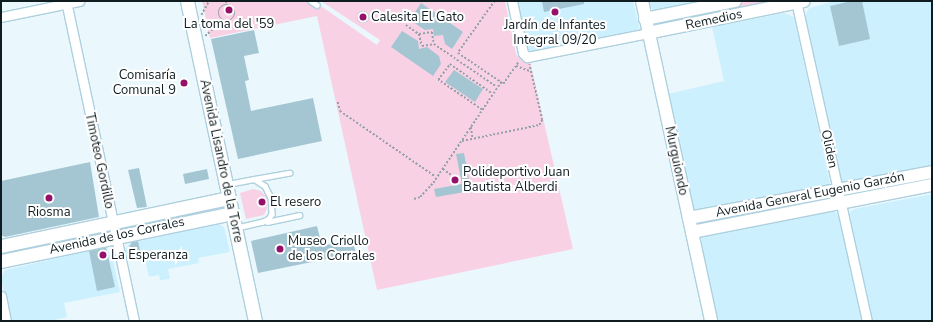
<!DOCTYPE html>
<meta charset="utf-8">
<style>
body{margin:0}
#map{position:relative;width:933px;height:322px;overflow:hidden;background:#eaf8fd;font-family:"Nunito Sans",sans-serif}
div>[style]{position:absolute}
.built>*{inset:0;background:#cdf0fe}
.green>*{inset:0;background:#f9d1e5}
.building>*{inset:0;background:#a4c6d3}
.round{border-radius:50%}
.path>*{height:1.5px;margin-top:-0.75px;transform-origin:0;background:repeating-linear-gradient(90deg,#94a1a6 0 2px,transparent 0 4px)}
.path>.ring{margin:-0.75px;padding:0;box-sizing:content-box;background:none;border:1.5px solid #94a1a6;border-radius:50%}
.roads{filter:drop-shadow(1px 0 #aed0de) drop-shadow(-1px 0 #aed0de) drop-shadow(0 1px #aed0de) drop-shadow(0 -1px #aed0de)}
.service>*{height:4.5px;margin:-2.25px;padding:0 2.25px;transform-origin:2.25px;border-radius:2.25px;background:#fff}
.minor>*{height:9px;margin:-4.5px;padding:0 4.5px;transform-origin:4.5px;border-radius:4.5px;background:#fff}
.tertiary>*{height:12px;margin:-6px;padding:0 6px;transform-origin:6px;border-radius:6px;background:#fff}
.secondary>*{height:13px;margin:-6.5px;padding:0 6.5px;transform-origin:6.5px;border-radius:6.5px;background:#fff}
.dots>*{width:11px;height:11px;translate:-50% -50%;box-sizing:border-box;border:2px solid #fff;border-radius:50%}
span{translate:-50% -50%;white-space:nowrap;text-align:center;line-height:1.15;-webkit-text-stroke:4px #fff;paint-order:stroke}
.poi-label{font-size:13px;color:#0f1c20}
.left{translate:0 -50%;text-align:left}
.right{translate:-100% -50%;text-align:right}
.street-label{font-size:13px;color:#0f1c20}
.frame{position:absolute;inset:0;border:2px solid #0f1c20;pointer-events:none}
</style>
<div id="map">
<div class="built">
<i style="clip-path:polygon(515px 1px,633px 1px,640px 31px,527px 52px)"></i>
<i style="clip-path:polygon(647px 1px,714px 1px,654px 12px)"></i>
<i style="clip-path:polygon(835px 1px,932px 1px,932px 171px,844px 185px,841px 182px,804px 18px,809px 8px)"></i>
<i style="clip-path:polygon(784px 13px,794px 17px,830px 183px,827px 187px,696px 211px,691px 207px,668px 94px,724px 81px,712px 27px)"></i>
<i style="clip-path:polygon(932px 194px,932px 321px,870px 321px,848px 216px,849px 213px,854px 209px)"></i>
<i style="clip-path:polygon(832px 210px,839px 215px,862px 321px,718px 321px,701px 244px,702px 237px,705px 234px)"></i>
<i style="clip-path:polygon(219px 224px,224px 227px,230px 252px,198px 258px,199px 263px,168px 269px,170px 279px,160px 280px,159px 275px,149px 277px,144px 255px,124px 259px,124px 250px,130px 243px)"></i>
<i style="clip-path:polygon(101px 248px,107px 250px,112px 256px,120px 292px,64px 303px,67px 317px,50px 321px,10px 321px,1px 278px,5px 270px)"></i>
</div>
<div class="green">
<i style="clip-path:polygon(202px 1px,307px 1px,316px 7px,318px 4px,377px 45px,380px 40px,321px 1px,505px 1px,516px 54px,523px 62px,530px 61px,573px 249px,377px 290px,317px 16px,210px 38px)"></i>
<i style="clip-path:polygon(750px 1px,781px 1px,661px 23px,665px 19px)"></i>
<i style="clip-path:polygon(253px 189px,261px 191px,268px 199px,267px 209px,264px 215px,246px 219px,240px 193px)"></i>
<i style="clip-path:polygon(824px 198px,825px 200px,707px 223px,708px 219px)"></i>
<i style="clip-path:polygon(210px 206px,212px 212px,129px 230px,127px 224px)"></i>
<i style="clip-path:polygon(100px 230px,101px 236px,35px 250px,34px 245px,21px 248px,22px 252px,8px 255px,7px 250px,62px 238px,63px 242px,75px 239px,75px 235px)"></i>
</div>
<div class="building">
<i style="clip-path:polygon(542px 1px,584px 1px,584px 4px,544px 12px)"></i>
<i style="clip-path:polygon(852px 1px,862px 1px,870px 39px,839px 46px,830px 6px)"></i>
<i style="clip-path:polygon(421px 3px,463px 32px,452px 49px,445px 44px,443px 35px,434px 36px,433px 29px,425px 30px,410px 20px)"></i>
<i class="round" style="left:357px;top:11px;width:12px;height:12px"></i>
<i style="clip-path:polygon(254px 30px,259px 53px,244px 56px,249px 80px,245px 81px,251px 111px,313px 98px,322px 141px,238px 159px,211px 39px)"></i>
<i style="clip-path:polygon(402px 31px,418px 41px,419px 49px,427px 47px,439px 56px,441px 64px,433px 76px,391px 47px)"></i>
<i style="clip-path:polygon(454px 70px,483px 89px,475px 102px,445px 82px)"></i>
<i style="clip-path:polygon(464px 153px,471px 191px,436px 197px,434px 189px,462px 184px,456px 154px)"></i>
<i style="clip-path:polygon(90px 162px,99px 217px,5px 237px,1px 235px,1px 181px)"></i>
<i style="clip-path:polygon(139px 168px,147px 207px,137px 208px,128px 170px)"></i>
<i style="clip-path:polygon(207px 169px,209px 179px,185px 184px,183px 174px)"></i>
<i style="clip-path:polygon(317px 226px,322px 246px,352px 239px,356px 253px,258px 273px,251px 241px)"></i>
<i style="clip-path:polygon(138px 241px,141px 255px,131px 257px,129px 247px,132px 242px)"></i>
<i style="clip-path:polygon(106px 247px,115px 287px,97px 291px,89px 251px)"></i>
</div>
<div class="path">
<i style="left:226px;top:1px;width:4px;rotate:76deg"></i>
<i style="left:495px;top:1px;width:64px;rotate:125.4deg"></i>
<i style="left:458px;top:53px;width:52px;rotate:34deg"></i>
<i class="ring" style="left:219px;top:5px;width:14.5px;height:14.5px"></i>
<i style="left:201px;top:15px;width:16px;rotate:-60deg"></i>
<i style="left:406px;top:25px;width:16px;rotate:35deg"></i>
<i style="left:419px;top:34px;width:12px;rotate:76deg"></i>
<i style="left:422px;top:46px;width:12px;rotate:-9deg"></i>
<i style="left:434px;top:44px;width:76px;rotate:34.3deg"></i>
<i style="left:419px;top:34px;width:13px;rotate:-9deg"></i>
<i style="left:432px;top:32px;width:11px;rotate:80deg"></i>
<i style="left:205px;top:36px;width:24px;rotate:-42deg"></i>
<i style="left:516px;top:66px;width:15px;rotate:20deg"></i>
<i style="left:338px;top:102px;width:9px;rotate:77deg"></i>
<i style="left:340px;top:111px;width:116px;rotate:34.5deg"></i>
<i style="left:482px;top:110px;width:53px;rotate:-145.7deg"></i>
<i style="left:438px;top:80px;width:20px;rotate:-53deg"></i>
<i style="left:450px;top:64px;width:52px;rotate:34.9deg"></i>
<i style="left:471px;top:127px;width:12px;rotate:81deg"></i>
<i style="left:462px;top:141px;width:79px;rotate:-11.7deg"></i>
<i style="left:539px;top:125px;width:6px;rotate:-59deg"></i>
<i style="left:542px;top:120px;width:57px;rotate:-103.1deg"></i>
<i style="left:443px;top:169px;width:19px;rotate:36deg"></i>
<i style="left:414px;top:199px;width:6px;rotate:-18deg"></i>
<i style="left:420px;top:197px;width:19px;rotate:-47deg"></i>
<i style="left:433px;top:183px;width:122px;rotate:-56deg"></i>
<i style="left:501px;top:82px;width:3px;rotate:45deg"></i>
<i style="left:503px;top:84px;width:28px;rotate:-55deg"></i>
</div>
<div class="roads">
<div class="service">
<i style="left:311px;top:1px;width:7px;rotate:34deg"></i>
<i style="left:254px;top:179px;width:36px;rotate:-10deg"></i>
<i style="left:228px;top:184px;width:26px;rotate:-11deg"></i>
<i style="left:254px;top:179px;width:13px;rotate:32deg"></i>
<i style="left:265px;top:186px;width:13px;rotate:63deg"></i>
<i style="left:271px;top:198px;width:16px;rotate:86deg"></i>
<i style="left:272px;top:214px;width:6px;rotate:121deg"></i>
<i style="left:269px;top:219px;width:7px;rotate:153deg"></i>
<i style="left:263px;top:222px;width:27px;rotate:167deg"></i>
<i style="left:267px;top:222px;width:33px;rotate:-12deg"></i>
</div>
<div class="minor">
<i style="left:66px;top:1px;width:327px;rotate:78deg"></i>
<i style="left:512px;top:1px;width:53px;rotate:78.1deg"></i>
<i style="left:523px;top:53px;width:6px;rotate:45deg"></i>
<i style="left:527px;top:57px;width:123px;rotate:-11.2deg"></i>
<i style="left:796px;top:1px;width:328px;rotate:77.5deg"></i>
<i style="left:1px;top:17px;width:80px;rotate:-11.6deg"></i>
<i style="left:1px;top:296px;width:25px;rotate:79deg"></i>
</div>
<div class="tertiary">
<i style="left:642px;top:1px;width:327px;rotate:77.8deg"></i>
<i style="left:645px;top:19px;width:92px;rotate:-11.3deg"></i>
<i style="left:648px;top:33px;width:159px;rotate:-11.6deg"></i>
<i style="left:689px;top:218px;width:247px;rotate:-10.7deg"></i>
<i style="left:692px;top:232px;width:245px;rotate:-11.1deg"></i>
</div>
<div class="secondary">
<i style="left:187px;top:1px;width:327px;rotate:78deg"></i>
<i style="left:1px;top:246px;width:233px;rotate:-11.9deg"></i>
<i style="left:1px;top:261px;width:236px;rotate:-11.7deg"></i>
</div>
</div>
<div class="dots">
<i style="left:229px;top:10px;background:#951068"></i>
<i style="left:555px;top:12px;background:#951068"></i>
<i style="left:363px;top:17px;background:#951068"></i>
<i style="left:184px;top:83px;background:#951068"></i>
<i style="left:455px;top:180px;background:#951068"></i>
<i style="left:49px;top:198px;background:#951068"></i>
<i style="left:262px;top:202px;background:#951068"></i>
<i style="left:280px;top:249px;background:#951068"></i>
<i style="left:103px;top:255px;background:#951068"></i>
</div>
<div class="poi-label">
<span class="left" style="left:371px;top:17px">Calesita El Gato</span>
<span style="left:229px;top:24px">La toma del '59</span>
<span style="left:555px;top:33px">Jardín de Infantes<br>Integral 09/20</span>
<span class="right" style="left:176px;top:83px">Comisaría<br>Comunal 9</span>
<span class="left" style="left:463px;top:180px">Polideportivo Juan<br>Bautista Alberdi</span>
<span class="left" style="left:270px;top:202px">El resero</span>
<span style="left:49px;top:212px">Riosma</span>
<span class="left" style="left:288px;top:249px">Museo Criollo<br>de los Corrales</span>
<span class="left" style="left:111px;top:255px">La Esperanza</span>
</div>
<div class="street-label">
<span style="left:714px;top:20px;rotate:-12deg">Remedios</span>
<span style="left:829px;top:149px;rotate:78deg">Oliden</span>
<span style="left:99px;top:161px;rotate:78deg">Timoteo Gordillo</span>
<span style="left:221px;top:161px;rotate:78deg">Avenida Lisandro de la Torre</span>
<span style="left:676px;top:161px;rotate:78deg">Murguiondo</span>
<span style="left:810px;top:195px;rotate:-11deg">Avenida General Eugenio Garzón</span>
<span style="left:117px;top:236px;rotate:-12deg">Avenida de los Corrales</span>
</div>
<div class="frame"></div>
</div>
